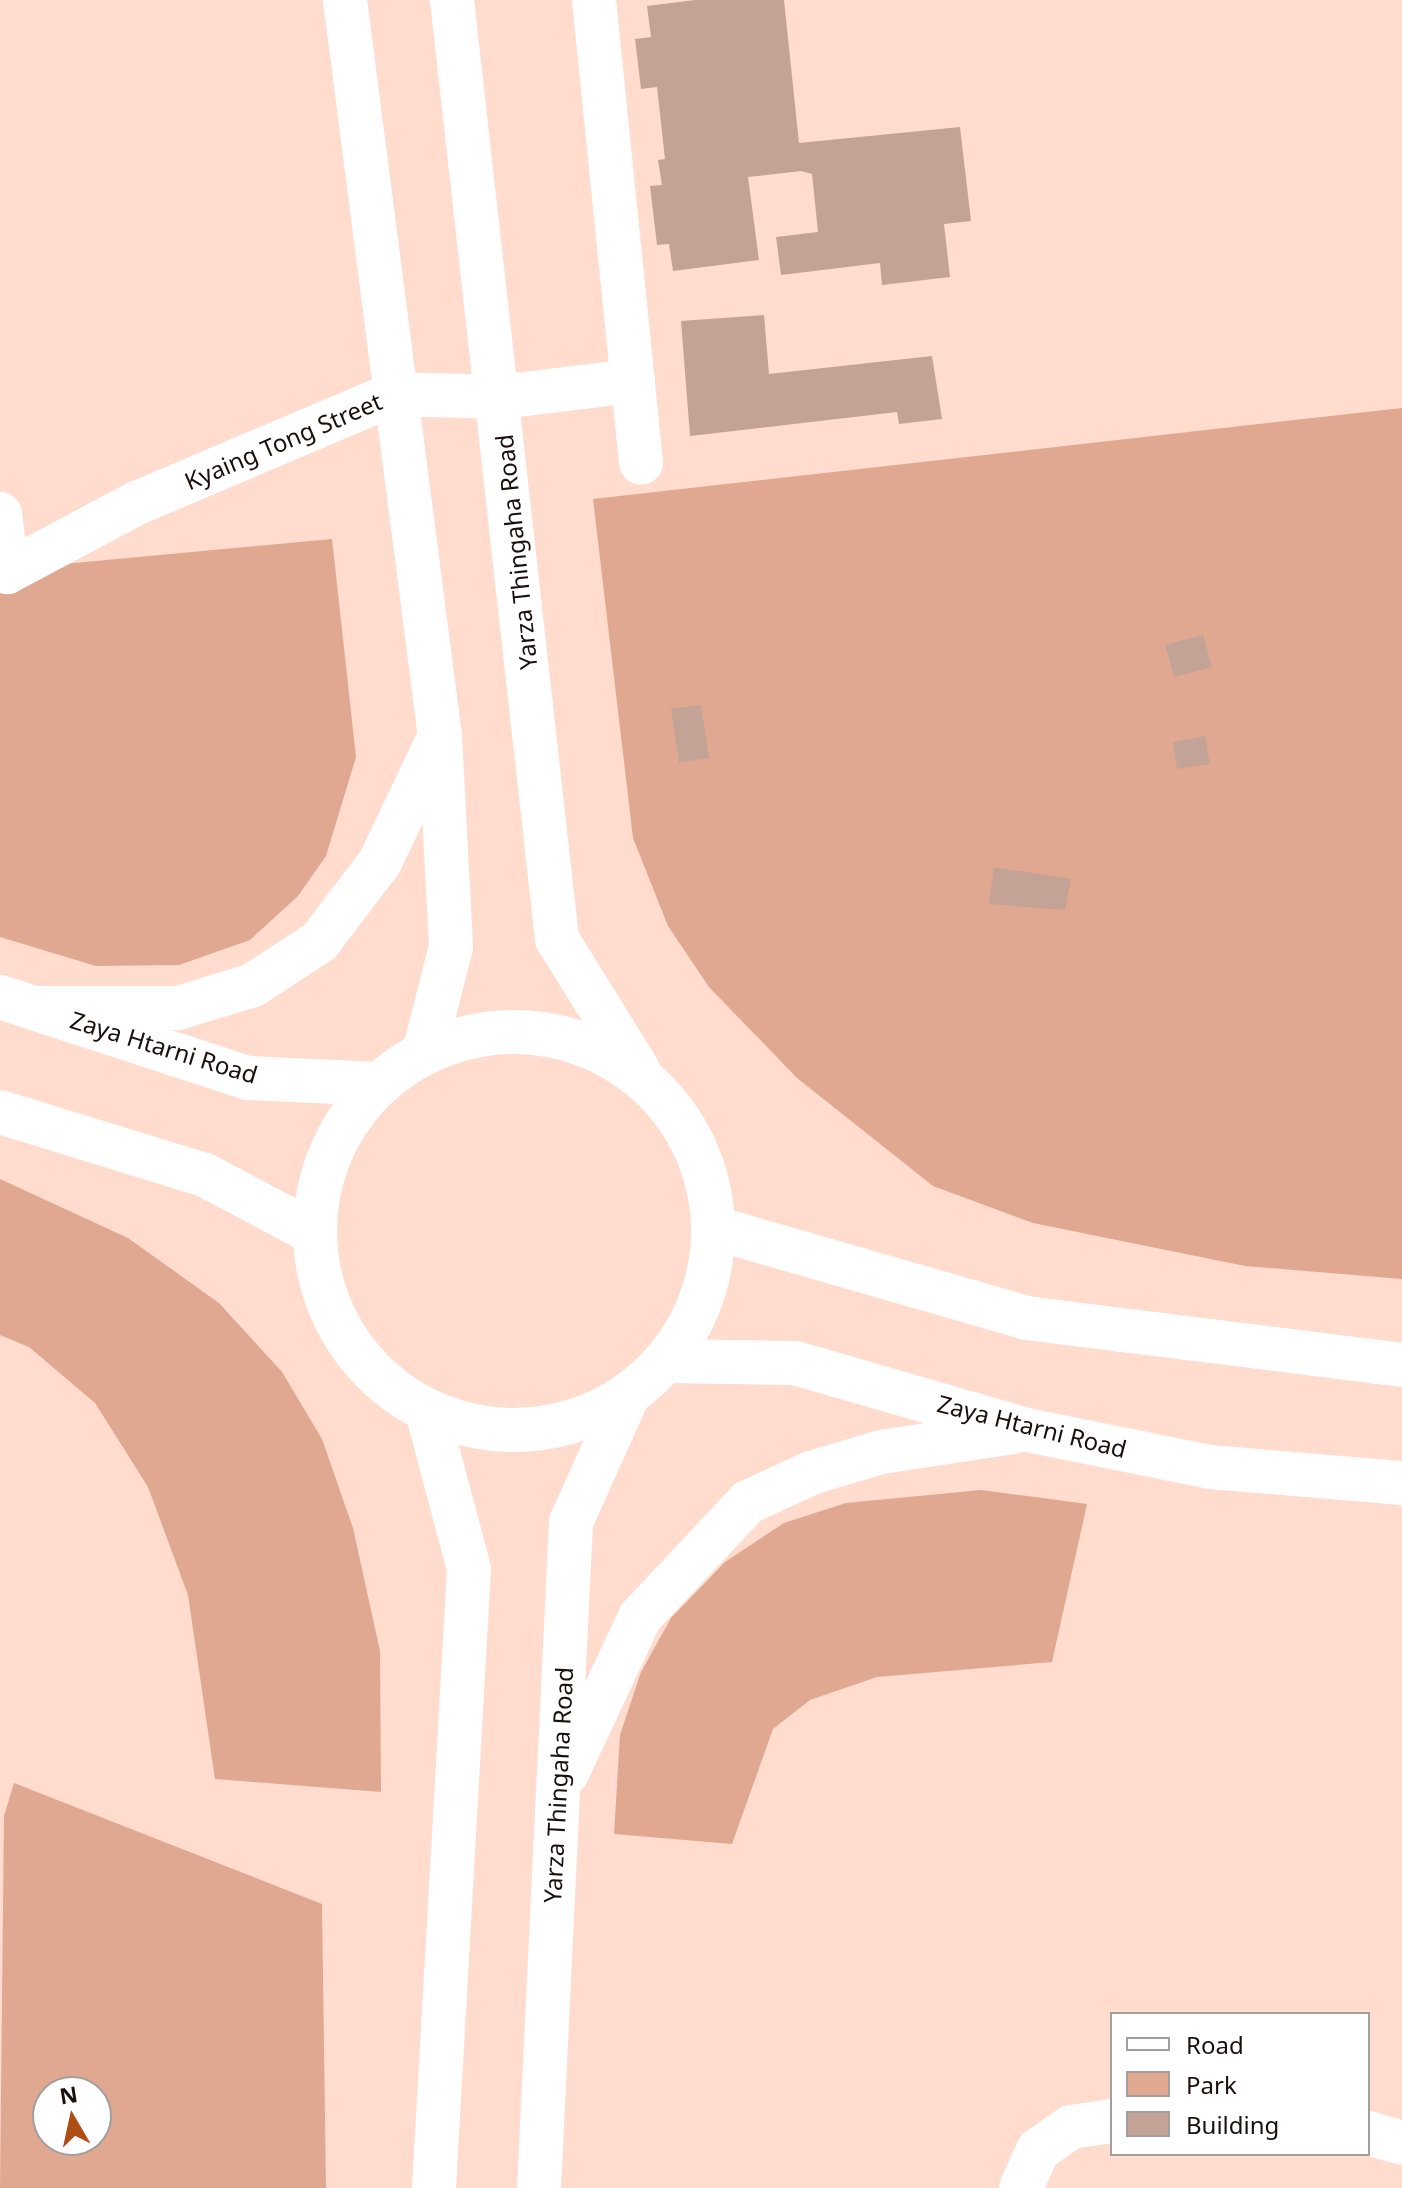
<!DOCTYPE html>
<style>
body{margin:0}
#map{position:relative;width:1402px;height:2188px;overflow:hidden;background:#ffdcce;font-family:"Noto Sans",sans-serif}
div>[style]{position:absolute}
.green>*{inset:0;background:#e0a890}
.building>*{inset:0;background:#c3a395}
.minor>*{height:44px;margin:-22px;padding:0 22px;transform-origin:22px;border-radius:22px;background:#fff}
.major>*{height:44px;margin:-22px;padding:0 22px;transform-origin:22px;border-radius:22px;background:#fff}
.major>.ring{margin:-22px;padding:0;box-sizing:content-box;background:none;border:44px solid #fff;border-radius:50%}
span{translate:-50% -50%;white-space:nowrap;text-align:center;line-height:1.15;-webkit-text-stroke:7px #fff;paint-order:stroke}
.street-label{font-size:24px;color:#1a0f0a}
.legend{position:absolute;left:1110px;top:2012px;width:260px;height:144px;box-sizing:border-box;background:#fff;border:2px solid #a39f9d;margin:0;padding:10px 14px;list-style:none;font-size:24px;color:#1a0f0a}
.legend li{display:flex;align-items:center;gap:16px;height:40px}
.legend b{width:40px;border:2px solid #a39f9d}
.north{position:absolute;left:32px;top:2076px;width:80px;height:80px;box-sizing:border-box;background:#fff;border:2px solid #a39f9d;border-radius:50%;rotate:351deg;font-size:22px;font-weight:700;line-height:32px;text-align:center;color:#1a0f0a}
.north::after{content:'';display:block;margin:auto;width:28px;height:36px;background:#b04d16;clip-path:polygon(50% 0,100% 100%,50% 72%,0 100%)}
</style>
<div id="map">
<div class="green">
<i style="clip-path:polygon(1402px 408px,1402px 1279px,1245px 1266px,1033px 1223px,933px 1186px,797px 1078px,709px 987px,668px 926px,633px 838px,593px 499px)"></i>
<i style="clip-path:polygon(332px 539px,356px 757px,326px 856px,298px 896px,250px 940px,179px 965px,96px 966px,0 937px,0 570px)"></i>
<i style="clip-path:polygon(0 1179px,128px 1238px,219px 1303px,282px 1372px,322px 1439px,353px 1528px,380px 1651px,381px 1792px,215px 1779px,188px 1595px,148px 1487px,95px 1403px,29px 1347px,0 1335px)"></i>
<i style="clip-path:polygon(981px 1490px,1087px 1504px,1052px 1662px,877px 1677px,810px 1700px,773px 1729px,732px 1844px,614px 1834px,620px 1735px,641px 1672px,671px 1618px,725px 1562px,784px 1523px,846px 1503px)"></i>
<i style="clip-path:polygon(evenodd,14px 1783px,322px 1904px,326px 2188px,0 2188px,4px 1816px,14px 1783px,48px 2092px,96px 2092px,96px 2140px,48px 2140px,48px 2092px)"></i>
</div>
<div class="building">
<i style="clip-path:polygon(695px 0,784px 0,799px 143px,960px 127px,971px 221px,944px 224px,950px 277px,882px 285px,880px 263px,781px 275px,776px 237px,818px 232px,812px 174px,801px 171px,748px 177px,759px 260px,673px 271px,669px 244px,657px 245px,650px 186px,662px 185px,658px 160px,665px 159px,657px 87px,641px 89px,635px 39px,651px 37px,647px 6px)"></i>
<i style="clip-path:polygon(764px 315px,769px 374px,932px 356px,942px 419px,899px 424px,897px 412px,690px 436px,681px 321px)"></i>
<i style="clip-path:polygon(1203px 635px,1212px 667px,1174px 677px,1165px 645px)"></i>
<i style="clip-path:polygon(701px 705px,709px 758px,679px 763px,671px 709px)"></i>
<i style="clip-path:polygon(1205px 736px,1210px 764px,1177px 769px,1173px 742px)"></i>
<i style="clip-path:polygon(994px 867px,1071px 879px,1065px 910px,989px 904px)"></i>
</div>
<div class="minor">
<i style="left:594px;top:0;width:465px;rotate:84.2deg"></i>
<i style="left:0;top:514px;width:58px;rotate:83.1deg"></i>
<i style="left:0;top:569px;width:8px;rotate:23deg"></i>
<i style="left:7px;top:572px;width:147px;rotate:-28deg"></i>
<i style="left:137px;top:503px;width:279px;rotate:-23deg"></i>
<i style="left:394px;top:394px;width:106px;rotate:1.6deg"></i>
<i style="left:500px;top:397px;width:134px;rotate:-6.9deg"></i>
<i style="left:1368px;top:2133px;width:35px;rotate:16deg"></i>
<i style="left:1021px;top:2188px;width:42px;rotate:-65.9deg"></i>
<i style="left:1038px;top:2150px;width:40px;rotate:-34.9deg"></i>
<i style="left:1071px;top:2127px;width:41px;rotate:-8.3deg"></i>
</div>
<div class="major">
<i style="left:345px;top:0;width:742px;rotate:82.65deg"></i>
<i style="left:440px;top:736px;width:211px;rotate:87deg"></i>
<i style="left:451px;top:947px;width:109px;rotate:104.3deg"></i>
<i style="left:452px;top:0;width:945px;rotate:83.62deg"></i>
<i style="left:557px;top:939px;width:155px;rotate:58.2deg"></i>
<i style="left:0;top:997px;width:261px;rotate:18.1deg"></i>
<i style="left:248px;top:1078px;width:131px;rotate:2.6deg"></i>
<i style="left:34px;top:1008px;width:144px"></i>
<i style="left:178px;top:1008px;width:78px;rotate:-17deg"></i>
<i style="left:253px;top:985px;width:79px;rotate:-33.1deg"></i>
<i style="left:319px;top:942px;width:101px;rotate:-52.7deg"></i>
<i style="left:380px;top:862px;width:133px;rotate:-64.6deg"></i>
<i class="ring" style="left:315px;top:1032px;width:354px;height:354px"></i>
<i style="left:0;top:1112px;width:214px;rotate:17.1deg"></i>
<i style="left:205px;top:1175px;width:123px;rotate:28deg"></i>
<i style="left:715px;top:1228px;width:324px;rotate:16.1deg"></i>
<i style="left:1026px;top:1318px;width:379px;rotate:7.1deg"></i>
<i style="left:666px;top:1361px;width:129px;rotate:0.9deg"></i>
<i style="left:795px;top:1363px;width:241px;rotate:16.1deg"></i>
<i style="left:1027px;top:1430px;width:187px;rotate:11.4deg"></i>
<i style="left:1210px;top:1467px;width:193px;rotate:4.8deg"></i>
<i style="left:427px;top:1411px;width:163px;rotate:75.1deg"></i>
<i style="left:469px;top:1569px;width:620px;rotate:93.24deg"></i>
<i style="left:567px;top:1773px;width:172px;rotate:-64.9deg"></i>
<i style="left:640px;top:1617px;width:158px;rotate:-46.8deg"></i>
<i style="left:748px;top:1502px;width:69px;rotate:-24.7deg"></i>
<i style="left:811px;top:1473px;width:73px;rotate:-16.7deg"></i>
<i style="left:881px;top:1452px;width:134px;rotate:-8.6deg"></i>
<i style="left:539px;top:2188px;width:667px;rotate:-87.25deg"></i>
<i style="left:571px;top:1522px;width:139px;rotate:-65.8deg"></i>
</div>
<div class="street-label">
<span style="left:283px;top:441px;rotate:-23deg">Kyaing Tong Street</span>
<span style="left:516px;top:552px;rotate:-96deg">Yarza Thingaha Road</span>
<span style="left:164px;top:1047px;rotate:17deg">Zaya Htarni Road</span>
<span style="left:1032px;top:1426px;rotate:14deg">Zaya Htarni Road</span>
<span style="left:558px;top:1785px;rotate:-87deg">Yarza Thingaha Road</span>
</div>
<ul class="legend">
<li><b style="height:10px;background:#fff"></b>Road</li>
<li><b style="height:22px;background:#e0a890"></b>Park</li>
<li><b style="height:22px;background:#c3a395"></b>Building</li>
</ul>
<div class="north">N</div>
</div>
